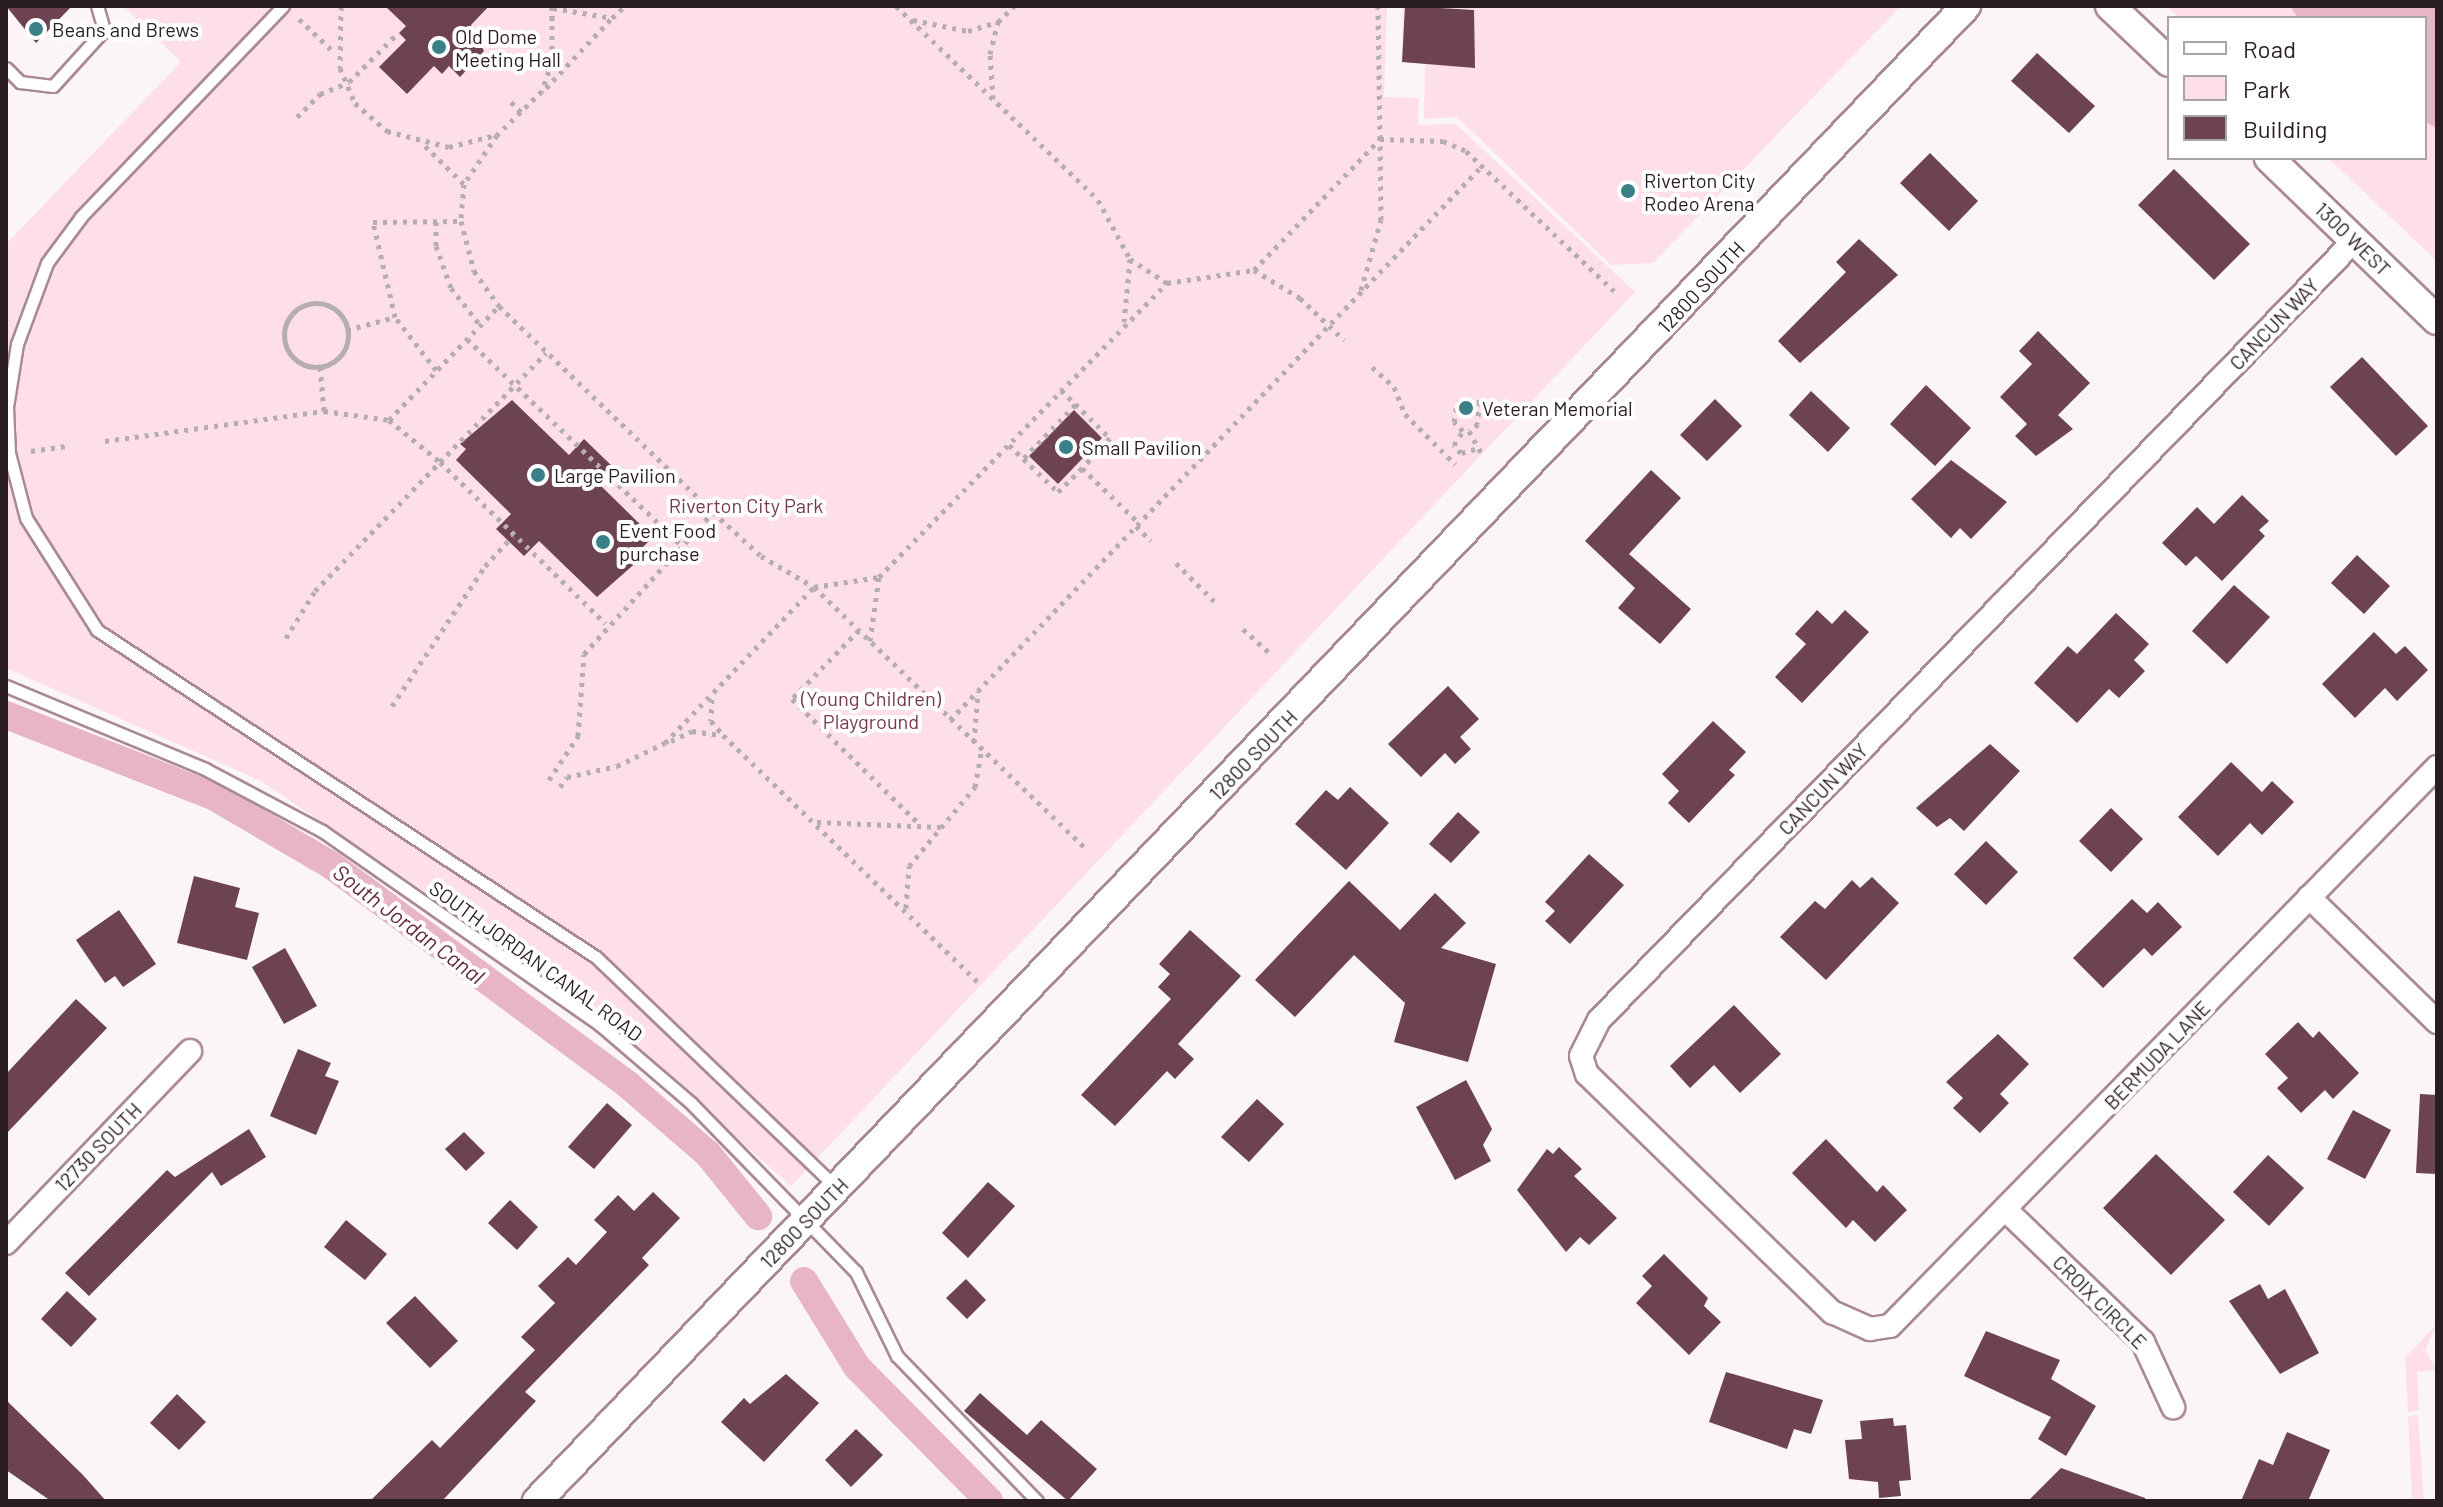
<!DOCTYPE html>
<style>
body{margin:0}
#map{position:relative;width:2443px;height:1507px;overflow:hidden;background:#fcf5f7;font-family:Barlow,sans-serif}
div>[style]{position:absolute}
.green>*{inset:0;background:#fedee9}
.water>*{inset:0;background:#e8b5c6}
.canal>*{height:28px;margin:-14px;padding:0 14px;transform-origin:14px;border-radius:14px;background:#e8b5c6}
.building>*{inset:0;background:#6d4252}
.path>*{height:5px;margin-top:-2.5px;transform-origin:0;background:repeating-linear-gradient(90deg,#b5adaf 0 4px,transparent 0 10px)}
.path>.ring{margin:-2.5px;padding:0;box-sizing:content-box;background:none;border:5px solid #b5adaf;border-radius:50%}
.roads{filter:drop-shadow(2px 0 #a98a94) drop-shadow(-2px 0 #a98a94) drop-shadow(0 2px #a98a94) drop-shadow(0 -2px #a98a94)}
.service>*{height:11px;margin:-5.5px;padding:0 5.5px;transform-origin:5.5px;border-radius:5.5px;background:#fff}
.minor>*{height:22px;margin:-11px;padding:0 11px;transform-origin:11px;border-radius:11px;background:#fff}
.tertiary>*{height:28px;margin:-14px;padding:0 14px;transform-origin:14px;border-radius:14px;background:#fff}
.dots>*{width:22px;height:22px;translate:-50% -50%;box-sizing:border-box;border:4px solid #fff;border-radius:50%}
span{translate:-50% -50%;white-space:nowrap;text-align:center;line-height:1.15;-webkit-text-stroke:8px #fff;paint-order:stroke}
.poi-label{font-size:20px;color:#291d21}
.left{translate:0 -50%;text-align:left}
.street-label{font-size:20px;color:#291d21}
.park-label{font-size:20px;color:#773851}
.water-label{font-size:22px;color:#652842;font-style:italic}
.frame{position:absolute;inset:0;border:8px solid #291d21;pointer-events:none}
.legend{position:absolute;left:2167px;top:16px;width:260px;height:144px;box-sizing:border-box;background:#fff;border:2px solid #a9a5a6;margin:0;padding:10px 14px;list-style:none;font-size:24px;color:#291d21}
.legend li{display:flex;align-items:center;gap:16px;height:40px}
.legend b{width:40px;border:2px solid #a9a5a6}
</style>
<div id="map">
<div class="green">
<i style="clip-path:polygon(123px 6px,1387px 6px,1384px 97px,1419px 98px,1418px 125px,1456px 124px,1635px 292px,791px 1186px,556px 980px,261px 781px,6px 668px,6px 244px,181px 62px)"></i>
<i style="clip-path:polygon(1403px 6px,1901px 6px,1653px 263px,1611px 265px,1457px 117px,1424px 119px,1425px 64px,1402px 62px)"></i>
<i style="clip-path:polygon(2166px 6px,2437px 6px,2437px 261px,2328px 158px,2425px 158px,2425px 18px,2179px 18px)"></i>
<i style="clip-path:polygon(2437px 1324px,2425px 1350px,2437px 1370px,2417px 1372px,2419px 1410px,2408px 1412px,2405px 1358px)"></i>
<i style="clip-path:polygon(2418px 1415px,2424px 1501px,2412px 1501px,2408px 1416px)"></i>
</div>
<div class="water">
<i style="clip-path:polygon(2290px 6px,2437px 6px,2437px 128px,2425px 122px,2425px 18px,2298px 18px)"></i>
</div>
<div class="canal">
<i style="left:6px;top:715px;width:222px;rotate:21.4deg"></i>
<i style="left:213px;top:796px;width:137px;rotate:30.3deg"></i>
<i style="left:331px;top:865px;width:370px;rotate:36.5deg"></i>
<i style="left:628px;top:1085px;width:106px;rotate:40.8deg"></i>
<i style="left:708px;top:1154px;width:80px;rotate:51.1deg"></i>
<i style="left:804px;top:1281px;width:101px;rotate:58.4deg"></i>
<i style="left:857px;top:1367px;width:188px;rotate:45.4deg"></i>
</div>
<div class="building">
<i style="clip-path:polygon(6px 6px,72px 6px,36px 43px)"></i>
<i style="clip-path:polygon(385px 6px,489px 6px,471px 25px,484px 51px,460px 77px,449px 66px,442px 74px,434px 66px,407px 94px,379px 67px,406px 40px,399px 33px,406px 26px)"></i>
<i style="clip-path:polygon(1405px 6px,1474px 10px,1475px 68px,1402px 62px)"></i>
<i style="clip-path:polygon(2037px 53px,2095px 106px,2069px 133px,2011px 81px)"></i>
<i style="clip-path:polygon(1930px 153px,1978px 201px,1949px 231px,1900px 183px)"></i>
<i style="clip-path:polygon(2174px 169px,2250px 244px,2214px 280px,2138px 205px)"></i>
<i style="clip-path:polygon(1859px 239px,1898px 275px,1800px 363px,1778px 341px,1846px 272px,1836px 262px)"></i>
<i style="clip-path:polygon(2038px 331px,2090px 383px,2058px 415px,2073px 429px,2036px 456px,2015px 436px,2027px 424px,2000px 397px,2032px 364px,2019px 351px)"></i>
<i style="clip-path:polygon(2362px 357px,2428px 426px,2396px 456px,2330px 387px)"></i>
<i style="clip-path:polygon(1926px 385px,1971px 428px,1935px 466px,1890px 424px)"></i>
<i style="clip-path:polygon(1811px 391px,1850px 428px,1828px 452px,1789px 415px)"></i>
<i style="clip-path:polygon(1715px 399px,1742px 426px,1707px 461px,1680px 435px)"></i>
<i style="clip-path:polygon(512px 400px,569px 455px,584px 439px,613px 467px,598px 483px,653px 537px,643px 547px,648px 552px,597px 597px,539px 541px,524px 556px,496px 529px,511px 514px,456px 460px,466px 449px,460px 444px)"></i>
<i style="clip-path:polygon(1074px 410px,1102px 438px,1058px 484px,1029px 456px)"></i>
<i style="clip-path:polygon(1951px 460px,2007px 502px,1971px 539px,1960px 528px,1951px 538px,1911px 499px)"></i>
<i style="clip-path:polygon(1651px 470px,1681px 498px,1629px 554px,1691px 609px,1660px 644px,1618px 608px,1635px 588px,1585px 541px)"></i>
<i style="clip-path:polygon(2242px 495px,2269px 521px,2259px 530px,2265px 536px,2222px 581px,2196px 556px,2186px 566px,2162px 543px,2197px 507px,2214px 524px)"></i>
<i style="clip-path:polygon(2357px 555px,2390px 586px,2364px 614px,2331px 583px)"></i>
<i style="clip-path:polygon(2234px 585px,2270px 617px,2227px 664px,2192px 631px)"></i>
<i style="clip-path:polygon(1817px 610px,1832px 624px,1845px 610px,1869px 632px,1802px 703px,1775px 677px,1806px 644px,1795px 634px)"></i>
<i style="clip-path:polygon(2116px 613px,2149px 644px,2134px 660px,2145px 671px,2119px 698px,2109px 689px,2077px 723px,2034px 683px,2068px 646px,2077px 654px)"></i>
<i style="clip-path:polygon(2374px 632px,2396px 654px,2405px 646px,2428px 670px,2397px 701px,2385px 688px,2355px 718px,2322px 684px)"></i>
<i style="clip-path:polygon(1448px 686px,1479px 719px,1460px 737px,1471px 749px,1455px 764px,1445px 753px,1421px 777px,1388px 744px)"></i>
<i style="clip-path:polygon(1713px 721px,1746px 752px,1729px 770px,1735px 775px,1689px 823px,1668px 803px,1679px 791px,1662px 774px)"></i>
<i style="clip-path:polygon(1990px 744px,2020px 771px,1964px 831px,1950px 818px,1937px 827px,1916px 808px)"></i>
<i style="clip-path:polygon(2231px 762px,2262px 792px,2272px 781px,2294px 802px,2262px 835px,2250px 823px,2218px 856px,2178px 817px)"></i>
<i style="clip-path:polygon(1350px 787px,1389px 823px,1346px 870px,1295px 824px,1326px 790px,1338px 800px)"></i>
<i style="clip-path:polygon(2111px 808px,2143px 839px,2111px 872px,2079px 841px)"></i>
<i style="clip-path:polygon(1458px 812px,1480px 832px,1451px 863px,1429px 844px)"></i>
<i style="clip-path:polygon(1986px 841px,2018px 872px,1986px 905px,1954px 874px)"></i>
<i style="clip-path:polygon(1589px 854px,1624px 885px,1570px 944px,1545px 921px,1555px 911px,1545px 902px)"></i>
<i style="clip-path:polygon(194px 876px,240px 888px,235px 907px,259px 913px,247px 960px,177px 943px)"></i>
<i style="clip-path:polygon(1872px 877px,1899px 903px,1826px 980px,1780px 937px,1815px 901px,1825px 909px,1852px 880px,1860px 888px)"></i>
<i style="clip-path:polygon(1349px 881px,1400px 930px,1435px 893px,1466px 923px,1441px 948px,1496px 964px,1468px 1062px,1394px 1042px,1405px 1003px,1354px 955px,1295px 1017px,1255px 980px)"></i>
<i style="clip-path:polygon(2132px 899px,2147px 913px,2158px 902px,2182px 927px,2152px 956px,2144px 948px,2103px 988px,2073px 958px)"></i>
<i style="clip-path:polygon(119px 910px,156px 964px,123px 987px,115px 976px,105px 983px,76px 940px)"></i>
<i style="clip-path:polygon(1190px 930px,1241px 976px,1178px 1044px,1194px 1059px,1175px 1079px,1167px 1071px,1115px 1126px,1081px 1095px,1171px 999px,1158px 987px,1170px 974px,1159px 964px)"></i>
<i style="clip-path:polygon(285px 948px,317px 1006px,284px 1024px,252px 967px)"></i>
<i style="clip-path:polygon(76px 999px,107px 1028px,6px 1134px,6px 1074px)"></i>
<i style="clip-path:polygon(1734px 1005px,1781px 1054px,1740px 1093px,1714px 1065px,1690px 1088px,1670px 1066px)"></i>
<i style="clip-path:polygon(2298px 1022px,2313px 1038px,2319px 1031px,2359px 1073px,2333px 1099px,2325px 1090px,2301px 1113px,2277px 1088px,2288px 1078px,2265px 1054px)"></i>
<i style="clip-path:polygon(1998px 1034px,2029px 1064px,2000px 1094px,2009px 1103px,1980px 1133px,1953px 1108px,1963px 1098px,1946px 1082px)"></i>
<i style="clip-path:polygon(298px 1049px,331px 1063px,325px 1076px,339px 1081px,316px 1135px,270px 1116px)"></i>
<i style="clip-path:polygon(1466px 1080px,1492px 1129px,1483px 1145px,1491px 1161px,1455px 1180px,1416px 1107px)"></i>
<i style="clip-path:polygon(2420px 1094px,2437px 1095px,2437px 1174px,2416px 1173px)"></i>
<i style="clip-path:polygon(1257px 1099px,1284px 1124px,1249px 1162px,1221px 1137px)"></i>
<i style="clip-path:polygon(607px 1103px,632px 1125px,594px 1169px,568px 1147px)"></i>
<i style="clip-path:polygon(2353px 1110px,2391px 1130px,2365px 1179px,2327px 1159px)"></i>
<i style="clip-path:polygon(249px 1129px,266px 1157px,221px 1186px,212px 1172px,89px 1296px,65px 1273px,167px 1170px,175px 1177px)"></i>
<i style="clip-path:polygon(464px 1132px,485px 1153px,466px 1171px,445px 1149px)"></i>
<i style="clip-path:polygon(1826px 1139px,1877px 1192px,1883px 1185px,1907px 1210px,1875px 1242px,1853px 1220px,1846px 1228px,1792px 1173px)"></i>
<i style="clip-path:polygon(1559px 1147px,1582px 1169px,1574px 1176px,1617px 1218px,1589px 1245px,1580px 1237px,1566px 1252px,1517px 1190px,1547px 1149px,1553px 1154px)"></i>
<i style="clip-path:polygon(2156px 1154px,2225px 1220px,2171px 1275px,2103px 1208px)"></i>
<i style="clip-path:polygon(2268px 1155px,2304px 1188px,2269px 1226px,2233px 1192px)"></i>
<i style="clip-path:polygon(988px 1182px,1015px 1206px,968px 1258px,942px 1233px)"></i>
<i style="clip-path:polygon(653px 1192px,680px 1218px,642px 1258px,649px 1265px,525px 1392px,536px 1401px,442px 1501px,370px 1501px,432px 1440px,440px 1448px,535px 1350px,521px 1337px,555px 1303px,538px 1286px,568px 1257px,576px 1265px,607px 1232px,594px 1220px,618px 1195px,634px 1211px)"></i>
<i style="clip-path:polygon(510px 1200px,538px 1227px,517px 1250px,488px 1223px)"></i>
<i style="clip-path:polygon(346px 1220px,387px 1254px,365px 1280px,324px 1247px)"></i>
<i style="clip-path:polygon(1664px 1254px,1708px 1298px,1704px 1306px,1721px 1322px,1689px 1355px,1636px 1303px,1652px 1286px,1642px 1276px)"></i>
<i style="clip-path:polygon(966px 1279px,986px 1300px,967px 1319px,946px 1298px)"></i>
<i style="clip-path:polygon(2260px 1284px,2268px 1299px,2285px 1289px,2319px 1353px,2280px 1374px,2229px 1301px)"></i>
<i style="clip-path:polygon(67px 1291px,97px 1319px,71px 1347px,41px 1319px)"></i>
<i style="clip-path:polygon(415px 1296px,458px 1341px,430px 1368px,386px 1323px)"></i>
<i style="clip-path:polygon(1986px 1331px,2060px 1360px,2051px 1379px,2096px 1406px,2066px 1456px,2038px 1439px,2051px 1417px,1964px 1376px)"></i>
<i style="clip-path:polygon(1726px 1372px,1823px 1400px,1811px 1434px,1794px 1429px,1787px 1449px,1709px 1422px)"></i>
<i style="clip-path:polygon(786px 1374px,819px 1403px,764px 1462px,721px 1422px,744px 1398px,750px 1404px)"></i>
<i style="clip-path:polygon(980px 1393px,1027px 1435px,1041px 1420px,1097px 1469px,1068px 1501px,964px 1411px)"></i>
<i style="clip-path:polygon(177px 1394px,206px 1422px,179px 1450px,150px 1423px)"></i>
<i style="clip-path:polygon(6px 1400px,83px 1475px,106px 1501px,51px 1501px,6px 1470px)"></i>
<i style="clip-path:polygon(1893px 1418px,1894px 1426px,1906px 1425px,1911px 1480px,1899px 1481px,1901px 1496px,1879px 1498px,1878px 1482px,1849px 1479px,1845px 1440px,1862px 1439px,1860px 1421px)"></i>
<i style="clip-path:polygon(856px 1429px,883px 1455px,851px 1487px,825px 1460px)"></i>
<i style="clip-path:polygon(2287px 1432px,2330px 1450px,2308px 1501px,2241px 1501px,2259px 1459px,2273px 1465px)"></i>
<i style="clip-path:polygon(2061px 1468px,2145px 1498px,2145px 1501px,2028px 1501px)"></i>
</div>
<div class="path">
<i style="left:341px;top:6px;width:62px;rotate:90.9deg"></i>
<i style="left:340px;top:68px;width:38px;rotate:67deg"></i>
<i style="left:355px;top:103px;width:43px;rotate:41.2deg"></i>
<i style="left:387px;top:131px;width:64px;rotate:14.5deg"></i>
<i style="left:449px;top:147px;width:49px;rotate:-14.3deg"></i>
<i style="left:552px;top:6px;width:56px;rotate:90deg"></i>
<i style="left:552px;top:62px;width:31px;rotate:109deg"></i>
<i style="left:542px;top:91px;width:63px;rotate:135.6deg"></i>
<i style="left:497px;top:135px;width:59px;rotate:124deg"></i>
<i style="left:464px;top:184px;width:37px;rotate:95deg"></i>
<i style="left:461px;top:221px;width:52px;rotate:75.4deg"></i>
<i style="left:474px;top:271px;width:43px;rotate:54.5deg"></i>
<i style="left:499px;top:306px;width:297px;rotate:43.9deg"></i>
<i style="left:713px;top:512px;width:65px;rotate:42.5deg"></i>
<i style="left:761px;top:556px;width:61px;rotate:30.3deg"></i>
<i style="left:814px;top:587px;width:66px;rotate:-8.7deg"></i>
<i style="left:879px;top:577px;width:412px;rotate:-45.6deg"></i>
<i style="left:1167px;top:283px;width:88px;rotate:-8.5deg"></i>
<i style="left:1254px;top:270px;width:54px;rotate:31.3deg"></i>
<i style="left:1300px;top:298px;width:61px;rotate:43.7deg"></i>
<i style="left:896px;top:6px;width:280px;rotate:43.8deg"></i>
<i style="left:1098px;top:200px;width:67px;rotate:61.5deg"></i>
<i style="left:1130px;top:259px;width:63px;rotate:95.4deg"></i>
<i style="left:553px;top:8px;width:60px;rotate:9.6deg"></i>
<i style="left:612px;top:18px;width:18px;rotate:-43deg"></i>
<i style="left:299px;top:19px;width:50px;rotate:43.4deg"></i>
<i style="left:913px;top:20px;width:56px;rotate:11.3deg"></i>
<i style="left:968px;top:31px;width:31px;rotate:-17deg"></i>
<i style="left:998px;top:22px;width:23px;rotate:-45deg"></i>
<i style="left:546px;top:88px;width:96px;rotate:-46.7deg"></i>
<i style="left:993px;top:99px;width:45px;rotate:-93.8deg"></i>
<i style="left:990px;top:54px;width:33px;rotate:-76deg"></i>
<i style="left:511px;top:102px;width:16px;rotate:45deg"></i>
<i style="left:297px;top:117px;width:33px;rotate:-45deg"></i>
<i style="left:320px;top:94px;width:31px;rotate:-22deg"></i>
<i style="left:349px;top:82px;width:65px;rotate:-45deg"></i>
<i style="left:425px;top:146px;width:54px;rotate:44.3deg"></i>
<i style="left:436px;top:222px;width:24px;rotate:90deg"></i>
<i style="left:436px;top:246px;width:45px;rotate:70.3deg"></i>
<i style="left:451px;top:288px;width:47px;rotate:51.9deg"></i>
<i style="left:1130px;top:259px;width:44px;rotate:33deg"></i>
<i style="left:1254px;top:270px;width:182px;rotate:-46.1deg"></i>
<i style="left:1380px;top:139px;width:133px;rotate:-90.9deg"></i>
<i style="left:1361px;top:290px;width:73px;rotate:-74.1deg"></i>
<i style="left:1381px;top:220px;width:81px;rotate:-90.7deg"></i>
<i style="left:1380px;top:139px;width:63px;rotate:1.8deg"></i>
<i style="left:1443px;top:141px;width:25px;rotate:23deg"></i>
<i style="left:1466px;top:151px;width:208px;rotate:43.4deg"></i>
<i class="ring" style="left:284px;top:303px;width:59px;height:59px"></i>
<i style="left:347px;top:330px;width:50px;rotate:-15.2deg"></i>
<i style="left:467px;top:339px;width:297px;rotate:43.9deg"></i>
<i style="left:320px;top:367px;width:44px;rotate:84.8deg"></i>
<i style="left:324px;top:411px;width:66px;rotate:7.9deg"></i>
<i style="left:389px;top:420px;width:158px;rotate:-46deg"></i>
<i style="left:1372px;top:367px;width:30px;rotate:42deg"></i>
<i style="left:1394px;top:387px;width:29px;rotate:68deg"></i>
<i style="left:1405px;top:414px;width:71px;rotate:45deg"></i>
<i style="left:436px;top:370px;width:67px;rotate:-127.7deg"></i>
<i style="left:395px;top:317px;width:98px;rotate:-103deg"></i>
<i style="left:373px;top:222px;width:88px;rotate:-0.7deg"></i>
<i style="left:1061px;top:390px;width:69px;rotate:44.4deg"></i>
<i style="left:1110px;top:438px;width:41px;rotate:133deg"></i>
<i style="left:389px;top:420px;width:66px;rotate:39.5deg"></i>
<i style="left:440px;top:462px;width:152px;rotate:-45.8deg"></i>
<i style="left:105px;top:441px;width:221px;rotate:-7.8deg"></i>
<i style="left:1009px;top:445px;width:68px;rotate:43.8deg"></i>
<i style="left:1058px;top:492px;width:34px;rotate:-45deg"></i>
<i style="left:1082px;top:468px;width:79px;rotate:44deg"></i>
<i style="left:1475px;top:449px;width:15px;rotate:164deg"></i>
<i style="left:1461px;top:453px;width:11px;rotate:-131deg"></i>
<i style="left:1454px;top:445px;width:17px;rotate:-57deg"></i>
<i style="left:1463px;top:431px;width:13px;rotate:-135deg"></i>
<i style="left:1454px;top:422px;width:20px;rotate:-81deg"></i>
<i style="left:1457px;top:402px;width:22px"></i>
<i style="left:1479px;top:402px;width:22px;rotate:93deg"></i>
<i style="left:1478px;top:424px;width:11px;rotate:142deg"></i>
<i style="left:1469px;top:431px;width:26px;rotate:61deg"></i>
<i style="left:31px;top:451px;width:37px;rotate:-8deg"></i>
<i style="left:1024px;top:458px;width:75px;rotate:-46.1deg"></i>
<i style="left:1136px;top:526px;width:21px;rotate:45deg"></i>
<i style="left:1176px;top:563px;width:59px;rotate:45deg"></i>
<i style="left:1243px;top:629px;width:39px;rotate:42deg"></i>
<i style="left:859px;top:630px;width:96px;rotate:134.2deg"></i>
<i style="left:792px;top:699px;width:177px;rotate:44.5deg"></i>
<i style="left:286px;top:638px;width:55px;rotate:-58.3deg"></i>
<i style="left:315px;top:591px;width:180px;rotate:-45.9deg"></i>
<i style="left:440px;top:462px;width:231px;rotate:44.3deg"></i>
<i style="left:870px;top:641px;width:65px;rotate:-82deg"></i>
<i style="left:712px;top:699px;width:22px;rotate:93deg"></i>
<i style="left:711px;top:721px;width:18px;rotate:49deg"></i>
<i style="left:723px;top:735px;width:354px;rotate:44.1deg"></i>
<i style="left:392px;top:706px;width:168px;rotate:-56.4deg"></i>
<i style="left:485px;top:566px;width:41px;rotate:-47deg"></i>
<i style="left:950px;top:720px;width:769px;rotate:-46.16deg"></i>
<i style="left:671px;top:741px;width:23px;rotate:-25deg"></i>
<i style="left:692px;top:731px;width:30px;rotate:8deg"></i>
<i style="left:974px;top:742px;width:51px;rotate:-85.5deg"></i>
<i style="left:549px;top:780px;width:53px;rotate:-56.6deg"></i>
<i style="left:578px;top:736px;width:82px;rotate:-85.8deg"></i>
<i style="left:584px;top:654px;width:192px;rotate:-47.7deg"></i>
<i style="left:560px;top:787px;width:12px;rotate:-55deg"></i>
<i style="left:567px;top:777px;width:51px;rotate:-12.4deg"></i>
<i style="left:617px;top:766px;width:53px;rotate:-25.6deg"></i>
<i style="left:665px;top:743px;width:216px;rotate:-46.3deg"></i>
<i style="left:814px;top:587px;width:379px;rotate:43.9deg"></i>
<i style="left:817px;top:822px;width:124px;rotate:2.3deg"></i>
<i style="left:906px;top:908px;width:42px;rotate:-85.9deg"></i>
<i style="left:909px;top:866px;width:103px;rotate:-50.1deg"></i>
<i style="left:975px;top:787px;width:36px;rotate:-80deg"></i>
</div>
<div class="roads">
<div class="service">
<i style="left:283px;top:6px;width:292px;rotate:133.8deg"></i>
<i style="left:81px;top:217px;width:57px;rotate:126.5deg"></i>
<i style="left:47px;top:263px;width:86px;rotate:110.3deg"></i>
<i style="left:17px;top:344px;width:64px;rotate:99deg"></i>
<i style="left:7px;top:407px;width:46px;rotate:87.5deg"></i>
<i style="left:9px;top:453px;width:67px;rotate:75.3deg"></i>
<i style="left:26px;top:518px;width:133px;rotate:57.6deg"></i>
<i style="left:97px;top:630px;width:597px;rotate:33.24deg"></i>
<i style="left:596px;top:957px;width:332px;rotate:43.8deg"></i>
<i style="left:6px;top:68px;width:20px;rotate:45deg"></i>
<i style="left:20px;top:82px;width:33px;rotate:7deg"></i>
<i style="left:53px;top:86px;width:76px;rotate:-47.7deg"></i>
<i style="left:104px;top:30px;width:25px;rotate:-106deg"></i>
<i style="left:6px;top:686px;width:216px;rotate:22.6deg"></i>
<i style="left:205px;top:769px;width:132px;rotate:27.9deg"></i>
<i style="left:322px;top:831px;width:339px;rotate:34.9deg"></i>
<i style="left:600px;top:1025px;width:120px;rotate:40.6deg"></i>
<i style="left:691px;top:1103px;width:236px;rotate:45.7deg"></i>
<i style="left:856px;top:1272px;width:93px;rotate:64deg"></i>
<i style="left:897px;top:1356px;width:202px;rotate:46deg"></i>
</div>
<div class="minor">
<i style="left:2355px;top:240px;width:1086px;rotate:134.1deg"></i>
<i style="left:1599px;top:1020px;width:40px;rotate:116.6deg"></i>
<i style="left:1581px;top:1056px;width:19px;rotate:72deg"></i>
<i style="left:1587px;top:1074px;width:342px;rotate:44.2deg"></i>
<i style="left:1832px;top:1312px;width:42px;rotate:24.1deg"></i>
<i style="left:1870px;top:1329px;width:20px;rotate:-9deg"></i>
<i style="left:1890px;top:1326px;width:782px;rotate:-45.62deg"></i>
<i style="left:2309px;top:897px;width:179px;rotate:44.3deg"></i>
<i style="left:2007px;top:1211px;width:189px;rotate:43.9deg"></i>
<i style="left:2143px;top:1342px;width:72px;rotate:65.2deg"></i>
<i style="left:6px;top:1243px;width:266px;rotate:-46.2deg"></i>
</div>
<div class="tertiary">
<i style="left:2110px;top:6px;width:81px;rotate:43.5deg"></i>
<i style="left:2269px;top:158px;width:233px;rotate:44deg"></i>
<i style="left:537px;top:1501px;width:2068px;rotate:-46.29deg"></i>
</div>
</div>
<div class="dots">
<i style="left:36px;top:29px;background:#398089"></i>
<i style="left:439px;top:47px;background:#398089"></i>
<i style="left:1628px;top:191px;background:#398089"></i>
<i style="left:1466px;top:408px;background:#398089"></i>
<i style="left:1066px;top:447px;background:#398089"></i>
<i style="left:538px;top:475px;background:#398089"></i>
<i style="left:603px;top:542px;background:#398089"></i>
</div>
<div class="poi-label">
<span class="left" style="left:52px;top:29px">Beans and Brews</span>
<span class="left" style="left:455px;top:48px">Old Dome<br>Meeting Hall</span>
<span class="left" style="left:1644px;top:192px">Riverton City<br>Rodeo Arena</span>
<span class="left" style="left:1482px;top:408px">Veteran Memorial</span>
<span class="left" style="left:1082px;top:447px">Small Pavilion</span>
<span class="left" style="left:554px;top:475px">Large Pavilion</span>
<span class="left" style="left:619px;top:542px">Event Food<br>purchase</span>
</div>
<div class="street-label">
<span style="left:2353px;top:239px;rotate:44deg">1300 WEST</span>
<span style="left:1701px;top:287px;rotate:-47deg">12800 SOUTH</span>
<span style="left:2274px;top:324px;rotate:-46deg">CANCUN WAY</span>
<span style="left:1253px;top:755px;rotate:-46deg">12800 SOUTH</span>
<span style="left:1823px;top:789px;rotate:-46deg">CANCUN WAY</span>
<span style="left:536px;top:961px;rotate:36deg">SOUTH JORDAN CANAL ROAD</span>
<span style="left:2157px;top:1055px;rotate:-46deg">BERMUDA LANE</span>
<span style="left:98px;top:1147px;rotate:-46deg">12730 SOUTH</span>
<span style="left:804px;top:1223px;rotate:-46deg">12800 SOUTH</span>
<span style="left:2100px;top:1302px;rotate:45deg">CROIX CIRCLE</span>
</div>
<div class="park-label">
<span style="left:746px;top:505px">Riverton City Park</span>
<span style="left:871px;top:710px">(Young Children)<br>Playground</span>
</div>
<div class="water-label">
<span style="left:409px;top:924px;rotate:37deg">South Jordan Canal</span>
</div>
<div class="frame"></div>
<ul class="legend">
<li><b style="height:10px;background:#fff"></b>Road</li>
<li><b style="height:22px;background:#fedee9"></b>Park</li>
<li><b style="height:22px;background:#6d4252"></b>Building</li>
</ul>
</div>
